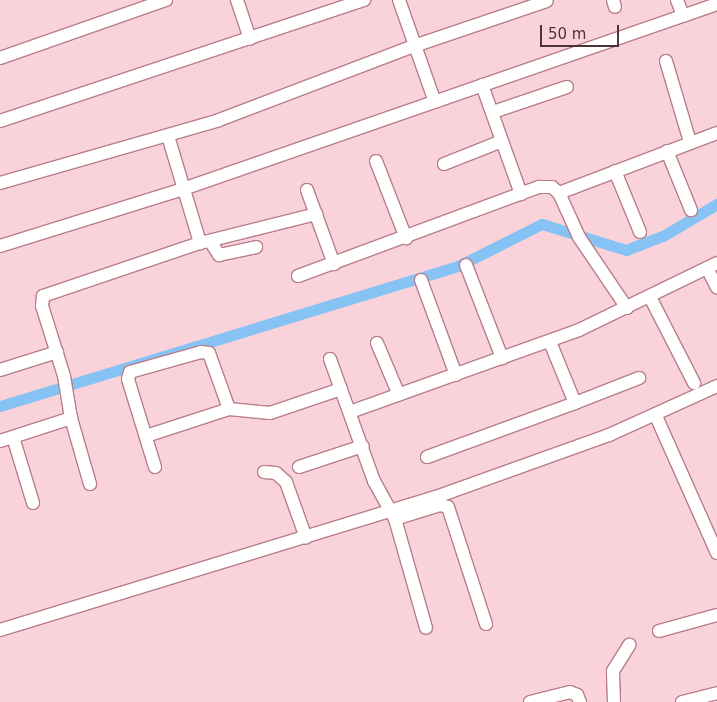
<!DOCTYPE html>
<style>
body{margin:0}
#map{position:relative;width:717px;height:702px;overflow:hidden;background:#fad3da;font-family:"DejaVu Sans",sans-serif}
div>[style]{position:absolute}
.canal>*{height:11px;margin:-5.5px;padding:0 5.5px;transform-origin:5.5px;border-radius:5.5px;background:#87c2f5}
.roads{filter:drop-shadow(1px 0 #b87d89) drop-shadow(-1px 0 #b87d89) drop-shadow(0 1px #b87d89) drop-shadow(0 -1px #b87d89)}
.minor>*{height:12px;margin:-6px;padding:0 6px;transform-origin:6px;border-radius:6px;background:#fff}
span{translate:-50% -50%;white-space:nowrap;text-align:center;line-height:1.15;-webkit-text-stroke:4px #fad3da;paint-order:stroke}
.scale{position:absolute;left:540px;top:25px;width:79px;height:22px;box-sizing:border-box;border:2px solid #4d3338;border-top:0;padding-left:6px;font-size:15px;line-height:18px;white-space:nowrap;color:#4d3338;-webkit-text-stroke:4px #fad3da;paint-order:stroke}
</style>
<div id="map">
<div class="canal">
<i style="left:0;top:406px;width:479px;rotate:-17deg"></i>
<i style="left:458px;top:266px;width:94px;rotate:-26.6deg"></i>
<i style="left:542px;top:224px;width:88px;rotate:17.2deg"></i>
<i style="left:626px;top:250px;width:40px;rotate:-21deg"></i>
<i style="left:663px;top:236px;width:63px;rotate:-30.7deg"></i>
</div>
<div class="roads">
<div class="minor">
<i style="left:237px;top:0;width:41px;rotate:71.6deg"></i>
<i style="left:399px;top:0;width:108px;rotate:70.6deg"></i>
<i style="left:613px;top:0;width:7px;rotate:74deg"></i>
<i style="left:677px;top:0;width:17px;rotate:69deg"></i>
<i style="left:0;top:58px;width:176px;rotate:-19.3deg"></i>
<i style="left:666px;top:61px;width:84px;rotate:73.5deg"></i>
<i style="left:482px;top:85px;width:116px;rotate:70.3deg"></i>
<i style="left:493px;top:112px;width:78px;rotate:-18.7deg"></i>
<i style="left:0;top:121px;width:384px;rotate:-18.4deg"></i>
<i style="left:168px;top:136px;width:112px;rotate:73.3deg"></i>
<i style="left:667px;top:151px;width:64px;rotate:67.9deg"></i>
<i style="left:376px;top:161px;width:83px;rotate:68.7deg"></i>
<i style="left:444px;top:164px;width:62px;rotate:-21.6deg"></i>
<i style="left:615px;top:171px;width:66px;rotate:67.7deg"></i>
<i style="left:0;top:183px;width:228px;rotate:-16deg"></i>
<i style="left:219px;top:120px;width:209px;rotate:-20.8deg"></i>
<i style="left:414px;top:46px;width:140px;rotate:-18.7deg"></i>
<i style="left:307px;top:190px;width:79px;rotate:70deg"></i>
<i style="left:210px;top:241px;width:17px;rotate:57deg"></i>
<i style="left:219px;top:255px;width:38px;rotate:-12deg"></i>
<i style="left:0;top:246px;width:192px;rotate:-17.3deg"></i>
<i style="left:183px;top:189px;width:565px;rotate:-19.11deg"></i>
<i style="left:466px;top:265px;width:100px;rotate:68.8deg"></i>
<i style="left:707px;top:268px;width:22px;rotate:63deg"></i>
<i style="left:298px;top:276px;width:257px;rotate:-20.3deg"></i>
<i style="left:539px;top:187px;width:13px"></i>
<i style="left:552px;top:187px;width:9px;rotate:41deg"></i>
<i style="left:421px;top:280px;width:101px;rotate:69.8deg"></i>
<i style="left:650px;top:297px;width:97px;rotate:62.9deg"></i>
<i style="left:627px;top:308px;width:86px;rotate:-124.1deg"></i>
<i style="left:579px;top:237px;width:48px;rotate:-114.4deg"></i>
<i style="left:559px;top:193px;width:169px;rotate:-20.8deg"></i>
<i style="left:377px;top:343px;width:56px;rotate:67.1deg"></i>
<i style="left:330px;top:359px;width:130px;rotate:70.2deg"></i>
<i style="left:374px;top:481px;width:43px;rotate:61.1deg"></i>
<i style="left:395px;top:519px;width:113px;rotate:74.1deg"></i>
<i style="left:0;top:370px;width:60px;rotate:-17.5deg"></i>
<i style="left:575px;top:403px;width:69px;rotate:-21.3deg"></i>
<i style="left:350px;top:412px;width:243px;rotate:-19.7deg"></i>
<i style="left:579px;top:330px;width:153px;rotate:-25.9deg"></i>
<i style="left:656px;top:416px;width:150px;rotate:66deg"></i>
<i style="left:146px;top:436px;width:87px;rotate:-18deg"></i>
<i style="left:229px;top:409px;width:41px;rotate:5.6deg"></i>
<i style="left:270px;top:413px;width:75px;rotate:-18.7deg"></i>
<i style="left:13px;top:437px;width:69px;rotate:73.1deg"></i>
<i style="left:0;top:441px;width:75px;rotate:-17.9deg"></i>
<i style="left:427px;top:457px;width:158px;rotate:-20deg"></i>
<i style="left:575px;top:403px;width:66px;rotate:-112.3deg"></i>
<i style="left:155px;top:467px;width:92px;rotate:-107.1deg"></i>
<i style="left:128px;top:379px;width:7px;rotate:-74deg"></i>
<i style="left:130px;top:372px;width:74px;rotate:-15.7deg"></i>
<i style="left:201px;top:352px;width:8px;rotate:7deg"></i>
<i style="left:209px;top:353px;width:59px;rotate:70.3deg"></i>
<i style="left:299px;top:467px;width:67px;rotate:-18.2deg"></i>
<i style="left:264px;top:472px;width:12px;rotate:5deg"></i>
<i style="left:276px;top:473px;width:13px;rotate:42deg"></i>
<i style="left:286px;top:482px;width:59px;rotate:70.3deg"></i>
<i style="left:90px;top:484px;width:69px;rotate:-106.1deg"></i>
<i style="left:71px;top:418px;width:43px;rotate:-99.5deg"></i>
<i style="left:64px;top:376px;width:73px;rotate:-107.4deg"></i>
<i style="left:42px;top:306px;width:10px;rotate:-84deg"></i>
<i style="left:43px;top:296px;width:166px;rotate:-18.7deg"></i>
<i style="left:200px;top:243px;width:120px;rotate:-14deg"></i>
<i style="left:395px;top:519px;width:47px;rotate:-17.3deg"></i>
<i style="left:440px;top:505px;width:8px;rotate:14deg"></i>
<i style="left:448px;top:507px;width:123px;rotate:72deg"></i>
<i style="left:0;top:630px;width:456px;rotate:-17deg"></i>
<i style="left:436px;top:497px;width:184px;rotate:-19.7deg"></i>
<i style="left:609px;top:435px;width:119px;rotate:-24.4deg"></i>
<i style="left:659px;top:631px;width:60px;rotate:-15.4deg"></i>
<i style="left:530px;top:702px;width:41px;rotate:-14deg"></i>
<i style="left:570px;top:692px;width:8px;rotate:23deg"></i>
<i style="left:577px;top:695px;width:8px;rotate:67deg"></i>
<i style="left:614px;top:702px;width:31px;rotate:-92deg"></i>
<i style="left:613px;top:671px;width:31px;rotate:-58deg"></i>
<i style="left:682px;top:702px;width:36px;rotate:-14deg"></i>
</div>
</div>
<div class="scale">50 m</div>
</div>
